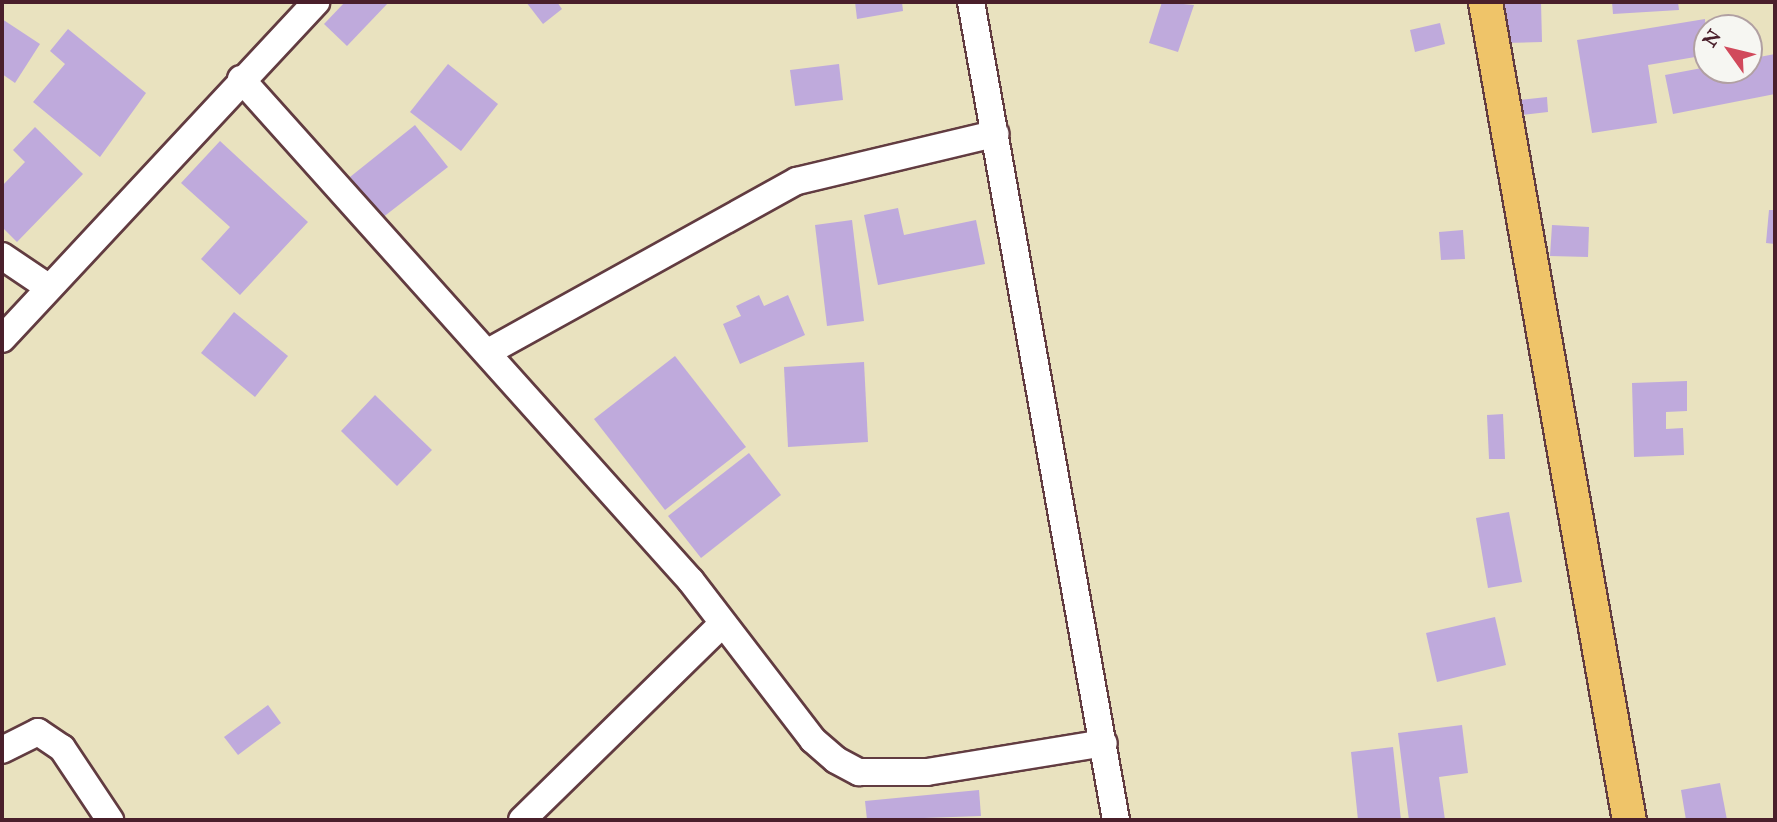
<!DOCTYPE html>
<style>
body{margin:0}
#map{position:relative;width:1777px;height:822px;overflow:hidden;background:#e9e2bf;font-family:"IM FELL Great Primer",serif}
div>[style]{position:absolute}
.building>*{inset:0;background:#bfaadc}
.roads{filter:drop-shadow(2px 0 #623c41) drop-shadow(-2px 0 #623c41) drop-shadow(0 2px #623c41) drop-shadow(0 -2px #623c41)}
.minor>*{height:26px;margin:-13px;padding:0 13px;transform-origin:13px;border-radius:13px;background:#fff}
.major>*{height:33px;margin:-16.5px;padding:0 16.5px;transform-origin:16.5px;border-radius:16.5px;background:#efc469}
span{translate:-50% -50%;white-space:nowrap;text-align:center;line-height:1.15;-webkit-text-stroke:5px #f6f6f2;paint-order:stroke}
.frame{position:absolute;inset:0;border:4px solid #4a1f2b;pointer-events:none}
.north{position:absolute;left:1693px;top:14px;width:70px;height:70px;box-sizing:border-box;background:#f6f6f2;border:2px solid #b1a0a2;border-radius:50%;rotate:304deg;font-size:19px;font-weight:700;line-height:28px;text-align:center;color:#4a1f2b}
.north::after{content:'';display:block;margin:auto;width:24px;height:32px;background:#d1495b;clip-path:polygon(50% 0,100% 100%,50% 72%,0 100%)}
</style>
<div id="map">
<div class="building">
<i style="clip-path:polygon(345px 2px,389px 2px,347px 46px,324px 24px)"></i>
<i style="clip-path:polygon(526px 2px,557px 2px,562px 9px,543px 24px)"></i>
<i style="clip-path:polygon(855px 2px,902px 2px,903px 11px,857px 19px)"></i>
<i style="clip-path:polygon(1162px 2px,1194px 5px,1178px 52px,1149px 43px)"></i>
<i style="clip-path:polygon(1503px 2px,1541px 2px,1542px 42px,1504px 43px)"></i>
<i style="clip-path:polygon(1612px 2px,1678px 2px,1679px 10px,1613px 14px)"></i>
<i style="clip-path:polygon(2px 19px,40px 44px,15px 83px,2px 74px)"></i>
<i style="clip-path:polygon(1705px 19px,1707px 55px,1648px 65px,1657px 123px,1592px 133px,1577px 40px)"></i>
<i style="clip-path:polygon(1440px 23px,1445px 44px,1415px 52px,1410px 30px)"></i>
<i style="clip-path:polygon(68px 29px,146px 93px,100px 157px,33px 102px,65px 64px,50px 51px)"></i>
<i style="clip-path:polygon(1775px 54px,1775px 94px,1673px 114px,1665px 75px,1707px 67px,1749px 70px,1749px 59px)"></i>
<i style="clip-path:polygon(448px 64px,498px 104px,461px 151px,410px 112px)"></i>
<i style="clip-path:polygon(839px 64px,843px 100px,795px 106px,790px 70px)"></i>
<i style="clip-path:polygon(1547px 97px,1548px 112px,1522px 115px,1520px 100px)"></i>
<i style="clip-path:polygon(415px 125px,448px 167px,382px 218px,350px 177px)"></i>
<i style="clip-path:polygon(35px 127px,83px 174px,17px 242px,2px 227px,2px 186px,25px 162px,13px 150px)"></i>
<i style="clip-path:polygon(220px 141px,308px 222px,240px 295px,201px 259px,230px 227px,181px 183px)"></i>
<i style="clip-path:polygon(898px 208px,904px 235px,976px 220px,985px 264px,878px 285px,864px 215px)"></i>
<i style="clip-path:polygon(1769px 210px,1775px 210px,1775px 244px,1766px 243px)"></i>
<i style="clip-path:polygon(852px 220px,864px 321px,827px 326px,815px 225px)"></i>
<i style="clip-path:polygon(1552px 225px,1589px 227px,1588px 257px,1550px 256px)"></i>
<i style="clip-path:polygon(1463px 230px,1465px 259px,1441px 260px,1439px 232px)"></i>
<i style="clip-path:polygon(759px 295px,764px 306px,788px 295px,805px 335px,740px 364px,723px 324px,741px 316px,736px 306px)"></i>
<i style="clip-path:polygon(234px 312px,288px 356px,255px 397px,201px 353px)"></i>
<i style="clip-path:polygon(675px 356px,746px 447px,665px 510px,594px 419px)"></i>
<i style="clip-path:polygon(864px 362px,868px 442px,788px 447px,784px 367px)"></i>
<i style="clip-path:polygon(1687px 381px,1687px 411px,1666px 412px,1666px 429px,1683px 428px,1684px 455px,1634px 457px,1632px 383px)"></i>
<i style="clip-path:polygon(375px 395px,432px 450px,397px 486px,341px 431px)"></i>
<i style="clip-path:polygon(1503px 414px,1505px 459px,1489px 459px,1487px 415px)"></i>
<i style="clip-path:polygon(749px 453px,781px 495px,701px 558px,668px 516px)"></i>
<i style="clip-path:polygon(1509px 512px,1522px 582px,1488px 588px,1476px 518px)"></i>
<i style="clip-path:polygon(1495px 617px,1506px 665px,1437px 682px,1426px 633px)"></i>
<i style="clip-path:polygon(268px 705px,281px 723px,238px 755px,224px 737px)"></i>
<i style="clip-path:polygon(1462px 725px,1468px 773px,1439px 777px,1445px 820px,1409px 820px,1398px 733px)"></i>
<i style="clip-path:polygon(1393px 747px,1401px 820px,1358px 820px,1351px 752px)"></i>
<i style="clip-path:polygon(1720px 783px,1727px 820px,1686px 820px,1681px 790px)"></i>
<i style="clip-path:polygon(979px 790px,981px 816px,867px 820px,865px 801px)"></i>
</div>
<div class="roads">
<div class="minor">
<i style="left:971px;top:2px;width:831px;rotate:79.95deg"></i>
<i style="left:241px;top:79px;width:674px;rotate:48.13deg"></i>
<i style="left:691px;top:581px;width:200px;rotate:52.5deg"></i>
<i style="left:813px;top:740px;width:30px;rotate:41deg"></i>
<i style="left:836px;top:760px;width:26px;rotate:28deg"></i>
<i style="left:859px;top:772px;width:68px"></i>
<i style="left:927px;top:772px;width:179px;rotate:-9.3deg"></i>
<i style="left:2px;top:256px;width:55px;rotate:34deg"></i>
<i style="left:2px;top:339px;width:461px;rotate:-47deg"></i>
<i style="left:488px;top:352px;width:353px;rotate:-29deg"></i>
<i style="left:797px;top:181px;width:204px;rotate:-13.4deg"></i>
<i style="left:2px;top:750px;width:40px;rotate:-26.6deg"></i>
<i style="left:38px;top:732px;width:29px;rotate:34deg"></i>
<i style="left:62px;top:748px;width:87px;rotate:56.3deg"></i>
<i style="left:522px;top:820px;width:280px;rotate:-44.4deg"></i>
</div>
<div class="major">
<i style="left:1485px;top:2px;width:831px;rotate:80.02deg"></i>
</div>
</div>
<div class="frame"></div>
<div class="north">N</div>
</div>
